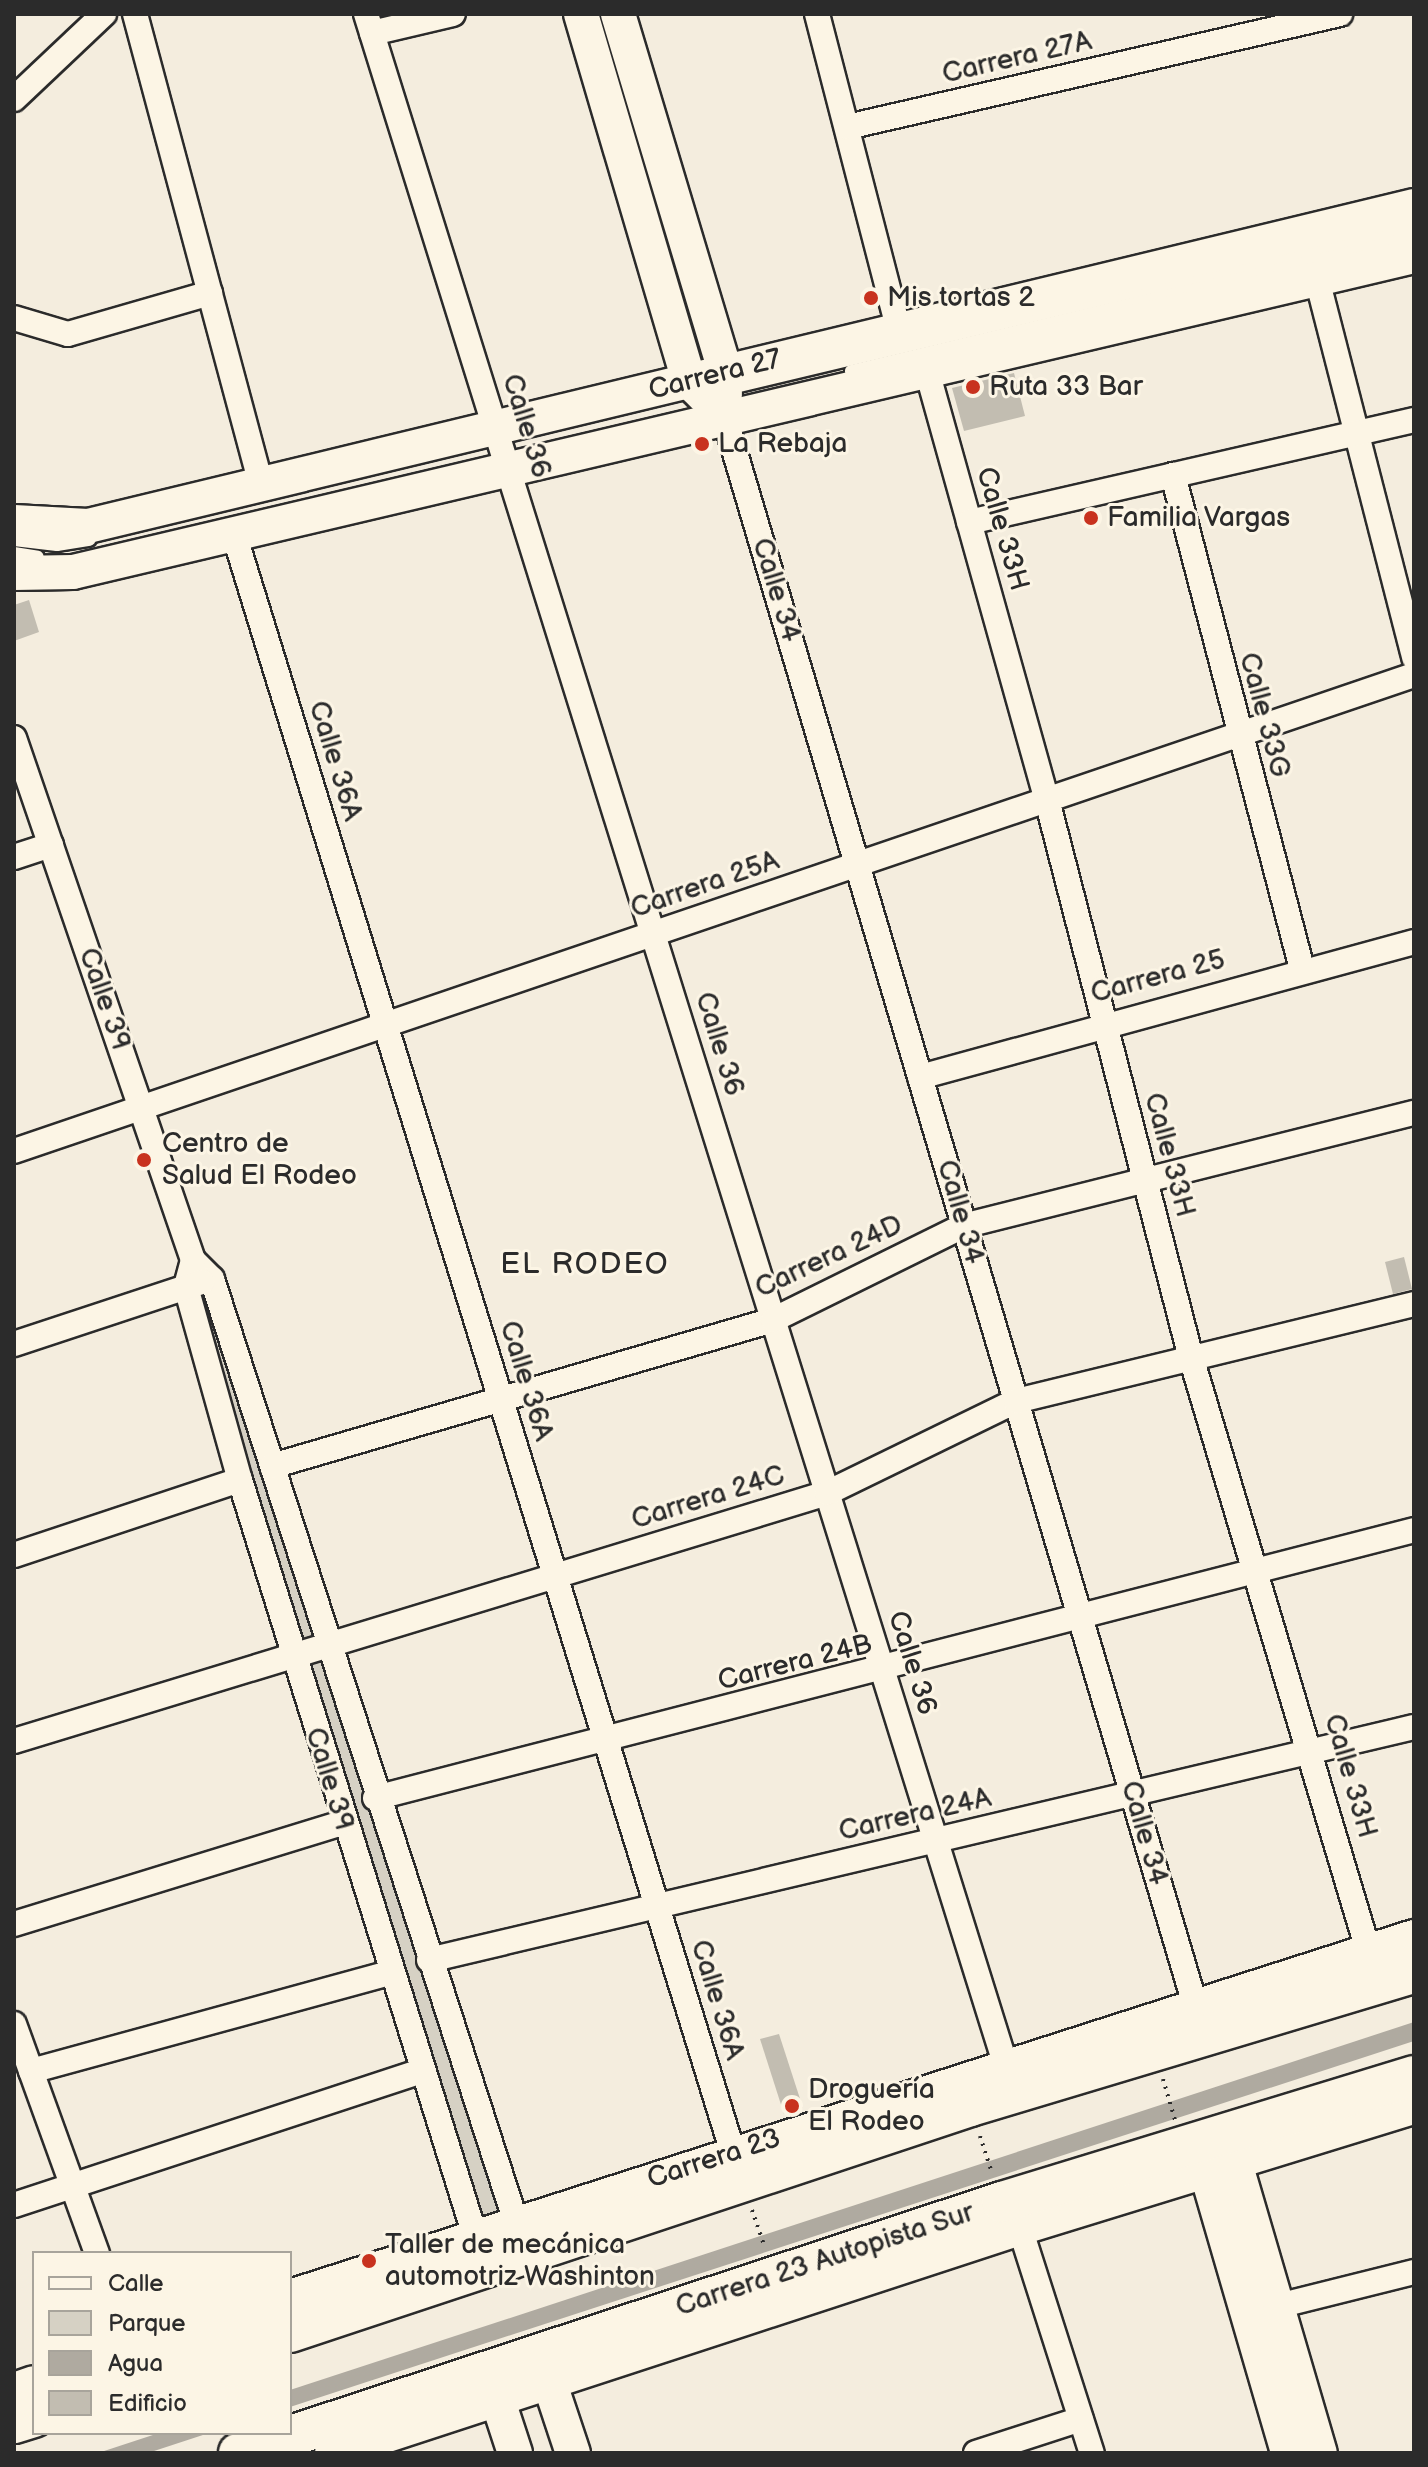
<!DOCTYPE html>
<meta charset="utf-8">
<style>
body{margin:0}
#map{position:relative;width:1428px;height:2467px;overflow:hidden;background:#f4edde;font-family:"Balsamiq Sans",sans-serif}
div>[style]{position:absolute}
.green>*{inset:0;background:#d6d1c4}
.water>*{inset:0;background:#afaaa0}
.building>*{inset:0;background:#c2bdb1}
.path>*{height:4px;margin-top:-2px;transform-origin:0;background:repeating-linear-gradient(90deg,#2b2b2b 0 2px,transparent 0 8px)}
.roads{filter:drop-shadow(2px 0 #2b2b2b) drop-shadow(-2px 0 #2b2b2b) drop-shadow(0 2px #2b2b2b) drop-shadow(0 -2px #2b2b2b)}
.lane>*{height:12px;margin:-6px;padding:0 6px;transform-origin:6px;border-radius:6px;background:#fcf5e5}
.street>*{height:24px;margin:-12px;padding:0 12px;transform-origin:12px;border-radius:12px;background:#fcf5e5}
.secondary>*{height:34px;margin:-17px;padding:0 17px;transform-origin:17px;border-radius:17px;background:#fcf5e5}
.primary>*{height:40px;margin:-20px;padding:0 20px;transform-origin:20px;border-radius:20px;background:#fcf5e5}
.dots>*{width:22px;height:22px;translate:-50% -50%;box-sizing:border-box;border:4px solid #fcf5e5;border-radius:50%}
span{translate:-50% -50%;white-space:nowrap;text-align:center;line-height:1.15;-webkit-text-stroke:6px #fcf5e5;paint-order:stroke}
.street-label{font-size:28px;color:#2b2b2b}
.poi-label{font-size:28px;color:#2b2b2b}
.left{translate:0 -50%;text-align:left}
.neighbourhood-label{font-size:30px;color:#2b2b2b;letter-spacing:2px}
.frame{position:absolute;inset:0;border:16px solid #2b2b2b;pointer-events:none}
.legend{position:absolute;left:32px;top:2251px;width:260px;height:184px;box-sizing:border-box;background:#fcf5e5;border:2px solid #a8a49b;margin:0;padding:10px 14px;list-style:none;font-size:24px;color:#2b2b2b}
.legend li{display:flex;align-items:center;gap:16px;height:40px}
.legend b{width:40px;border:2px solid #a8a49b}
</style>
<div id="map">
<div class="green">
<i style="clip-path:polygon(212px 1279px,515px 2223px,474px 2235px,186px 1287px)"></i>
</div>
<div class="water">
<i style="clip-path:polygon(1414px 2022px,1414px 2041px,290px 2407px,290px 2390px)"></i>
<i style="clip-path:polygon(159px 2433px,209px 2433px,148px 2453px,98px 2453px)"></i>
</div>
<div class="building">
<i style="clip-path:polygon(1014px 373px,1025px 416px,964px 431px,952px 388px)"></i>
<i style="clip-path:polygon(29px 600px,39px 632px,14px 641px,14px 605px)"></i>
<i style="clip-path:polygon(1404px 1257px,1412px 1289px,1393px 1294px,1385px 1262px)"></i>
<i style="clip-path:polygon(779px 2034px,803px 2108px,784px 2114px,760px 2039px)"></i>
</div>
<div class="path">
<i style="left:1163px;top:2079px;width:43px;rotate:73.7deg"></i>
<i style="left:980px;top:2136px;width:39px;rotate:72deg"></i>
<i style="left:752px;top:2210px;width:39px;rotate:71deg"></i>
</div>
<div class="roads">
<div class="lane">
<i style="left:851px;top:371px;width:579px;rotate:-13.48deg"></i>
<i style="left:727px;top:389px;width:706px;rotate:-13.43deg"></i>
<i style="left:14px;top:540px;width:43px;rotate:6.6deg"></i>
<i style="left:57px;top:545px;width:33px;rotate:-9deg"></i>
<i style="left:14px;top:553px;width:24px;rotate:9deg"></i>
</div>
<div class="street">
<i style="left:135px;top:14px;width:487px;rotate:75deg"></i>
<i style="left:366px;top:14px;width:2166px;rotate:72.68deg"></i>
<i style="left:817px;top:14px;width:326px;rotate:75.5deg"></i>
<i style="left:372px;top:33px;width:83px;rotate:-13.2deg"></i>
<i style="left:14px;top:99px;width:124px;rotate:-43.4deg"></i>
<i style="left:847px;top:127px;width:506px;rotate:-12.91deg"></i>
<i style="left:1317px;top:279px;width:391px;rotate:75.6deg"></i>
<i style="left:14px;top:318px;width:56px;rotate:16.5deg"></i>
<i style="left:68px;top:334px;width:148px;rotate:-16.1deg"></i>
<i style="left:927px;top:371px;width:445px;rotate:74.4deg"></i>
<i style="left:1047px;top:800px;width:572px;rotate:75.53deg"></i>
<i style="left:1190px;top:1354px;width:622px;rotate:73.37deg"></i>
<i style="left:725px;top:419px;width:1654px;rotate:73.49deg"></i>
<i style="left:1173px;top:475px;width:511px;rotate:75.36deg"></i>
<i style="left:969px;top:522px;width:457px;rotate:-12.9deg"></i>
<i style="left:234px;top:534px;width:1694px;rotate:72.87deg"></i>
<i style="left:14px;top:738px;width:552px;rotate:71.07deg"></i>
<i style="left:193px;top:1260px;width:27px;rotate:45deg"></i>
<i style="left:212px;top:1279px;width:1008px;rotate:72.14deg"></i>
<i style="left:14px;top:857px;width:39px;rotate:-18deg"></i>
<i style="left:920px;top:1077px;width:512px;rotate:-15.28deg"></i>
<i style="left:14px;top:1151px;width:1479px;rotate:-18.78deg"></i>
<i style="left:193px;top:1260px;width:28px;rotate:105deg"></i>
<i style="left:186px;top:1287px;width:200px;rotate:74.4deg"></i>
<i style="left:240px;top:1480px;width:808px;rotate:72.73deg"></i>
<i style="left:14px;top:1344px;width:198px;rotate:-18.3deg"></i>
<i style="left:272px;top:1466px;width:522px;rotate:-16.25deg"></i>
<i style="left:773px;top:1320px;width:212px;rotate:-26.3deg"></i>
<i style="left:963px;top:1226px;width:465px;rotate:-14.1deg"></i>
<i style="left:14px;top:1555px;width:238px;rotate:-18.4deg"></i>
<i style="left:14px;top:1741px;width:850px;rotate:-16.96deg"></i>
<i style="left:827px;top:1493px;width:210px;rotate:-26deg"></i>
<i style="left:1016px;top:1401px;width:410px;rotate:-13.7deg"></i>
<i style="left:375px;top:1798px;width:1073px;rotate:-14.46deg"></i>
<i style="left:14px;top:1924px;width:344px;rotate:-17.1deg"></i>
<i style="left:429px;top:1960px;width:1012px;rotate:-13.31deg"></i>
<i style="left:14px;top:2024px;width:244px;rotate:70.1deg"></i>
<i style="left:31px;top:2071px;width:372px;rotate:-15.3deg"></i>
<i style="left:14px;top:2205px;width:429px;rotate:-18.2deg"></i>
<i style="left:1020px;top:2228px;width:236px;rotate:72.3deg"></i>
<i style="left:1278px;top:2306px;width:140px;rotate:-14deg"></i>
<i style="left:976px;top:2453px;width:110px;rotate:-17.9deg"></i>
</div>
<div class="secondary">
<i style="left:581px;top:14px;width:383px;rotate:73.6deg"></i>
<i style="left:689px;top:381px;width:21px;rotate:45deg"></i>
<i style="left:618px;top:14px;width:361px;rotate:73.3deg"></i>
<i style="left:722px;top:360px;width:34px;rotate:85deg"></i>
<i style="left:14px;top:522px;width:74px;rotate:3.1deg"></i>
<i style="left:88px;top:526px;width:1364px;rotate:-13.57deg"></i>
<i style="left:14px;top:573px;width:59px;rotate:-1deg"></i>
<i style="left:73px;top:572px;width:1378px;rotate:-13.26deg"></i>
<i style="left:1228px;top:2139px;width:327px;rotate:73.7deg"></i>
<i style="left:1206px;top:2170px;width:295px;rotate:73.8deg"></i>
<i style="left:290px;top:2297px;width:1180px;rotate:-17.76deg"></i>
<i style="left:549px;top:2381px;width:76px;rotate:71.6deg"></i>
<i style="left:14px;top:2390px;width:21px;rotate:-19deg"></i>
<i style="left:497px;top:2398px;width:58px;rotate:71.9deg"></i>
<i style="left:332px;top:2453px;width:724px;rotate:-18.11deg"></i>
<i style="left:1020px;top:2228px;width:412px;rotate:-17.1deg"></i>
</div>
<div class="primary">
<i style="left:290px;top:2332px;width:717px;rotate:-18.38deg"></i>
<i style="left:970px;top:2106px;width:463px;rotate:-16.7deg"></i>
<i style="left:14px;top:2423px;width:21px;rotate:-17deg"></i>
<i style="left:239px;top:2453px;width:803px;rotate:-18.21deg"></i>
<i style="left:1002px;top:2202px;width:431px;rotate:-17deg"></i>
</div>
</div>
<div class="dots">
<i style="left:871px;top:298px;background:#c8321e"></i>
<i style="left:973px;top:387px;background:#c8321e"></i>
<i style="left:702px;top:444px;background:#c8321e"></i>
<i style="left:1091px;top:518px;background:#c8321e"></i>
<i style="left:144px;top:1160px;background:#c8321e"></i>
<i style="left:792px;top:2106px;background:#c8321e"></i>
<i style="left:369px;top:2261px;background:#c8321e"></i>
</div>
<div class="street-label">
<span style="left:1017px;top:58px;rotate:-13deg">Carrera 27A</span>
<span style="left:715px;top:375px;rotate:-14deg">Carrera 27</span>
<span style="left:526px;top:426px;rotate:73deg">Calle 36</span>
<span style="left:1002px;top:529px;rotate:74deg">Calle 33H</span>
<span style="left:776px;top:590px;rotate:73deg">Calle 34</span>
<span style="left:1264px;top:715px;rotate:75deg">Calle 33G</span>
<span style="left:335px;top:761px;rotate:73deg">Calle 36A</span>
<span style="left:705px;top:885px;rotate:-19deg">Carrera 25A</span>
<span style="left:1158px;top:977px;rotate:-15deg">Carrera 25</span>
<span style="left:104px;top:999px;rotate:71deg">Calle 39</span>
<span style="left:719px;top:1044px;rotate:73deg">Calle 36</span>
<span style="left:1169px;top:1155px;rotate:75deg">Calle 33H</span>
<span style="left:960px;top:1212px;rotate:74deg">Calle 34</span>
<span style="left:829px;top:1257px;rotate:-25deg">Carrera 24D</span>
<span style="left:526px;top:1381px;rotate:73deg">Calle 36A</span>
<span style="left:708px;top:1498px;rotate:-17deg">Carrera 24C</span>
<span style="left:795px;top:1663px;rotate:-14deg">Carrera 24B</span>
<span style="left:912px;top:1663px;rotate:73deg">Calle 36</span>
<span style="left:1350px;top:1776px;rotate:74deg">Calle 33H</span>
<span style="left:329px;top:1779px;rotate:73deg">Calle 39</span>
<span style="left:915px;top:1815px;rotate:-13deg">Carrera 24A</span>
<span style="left:1144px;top:1833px;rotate:74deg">Calle 34</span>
<span style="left:717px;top:2000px;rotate:73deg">Calle 36A</span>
<span style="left:714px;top:2159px;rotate:-18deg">Carrera 23</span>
<span style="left:825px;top:2260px;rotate:-18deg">Carrera 23 Autopista Sur</span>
</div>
<div class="poi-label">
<span class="left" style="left:887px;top:298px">Mis tortas 2</span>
<span class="left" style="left:989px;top:387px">Ruta 33 Bar</span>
<span class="left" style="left:718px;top:444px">La Rebaja</span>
<span class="left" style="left:1107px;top:518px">Familia Vargas</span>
<span class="left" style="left:162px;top:1160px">Centro de<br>Salud El Rodeo</span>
<span class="left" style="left:808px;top:2106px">Droguería<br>El Rodeo</span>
<span class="left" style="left:385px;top:2261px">Taller de mecánica<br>automotriz Washinton</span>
</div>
<div class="neighbourhood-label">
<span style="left:585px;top:1264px">EL RODEO</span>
</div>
<div class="frame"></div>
<ul class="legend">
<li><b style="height:10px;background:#fcf5e5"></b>Calle</li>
<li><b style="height:22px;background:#d6d1c4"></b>Parque</li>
<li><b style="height:22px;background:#afaaa0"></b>Agua</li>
<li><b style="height:22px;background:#c2bdb1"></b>Edificio</li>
</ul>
</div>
